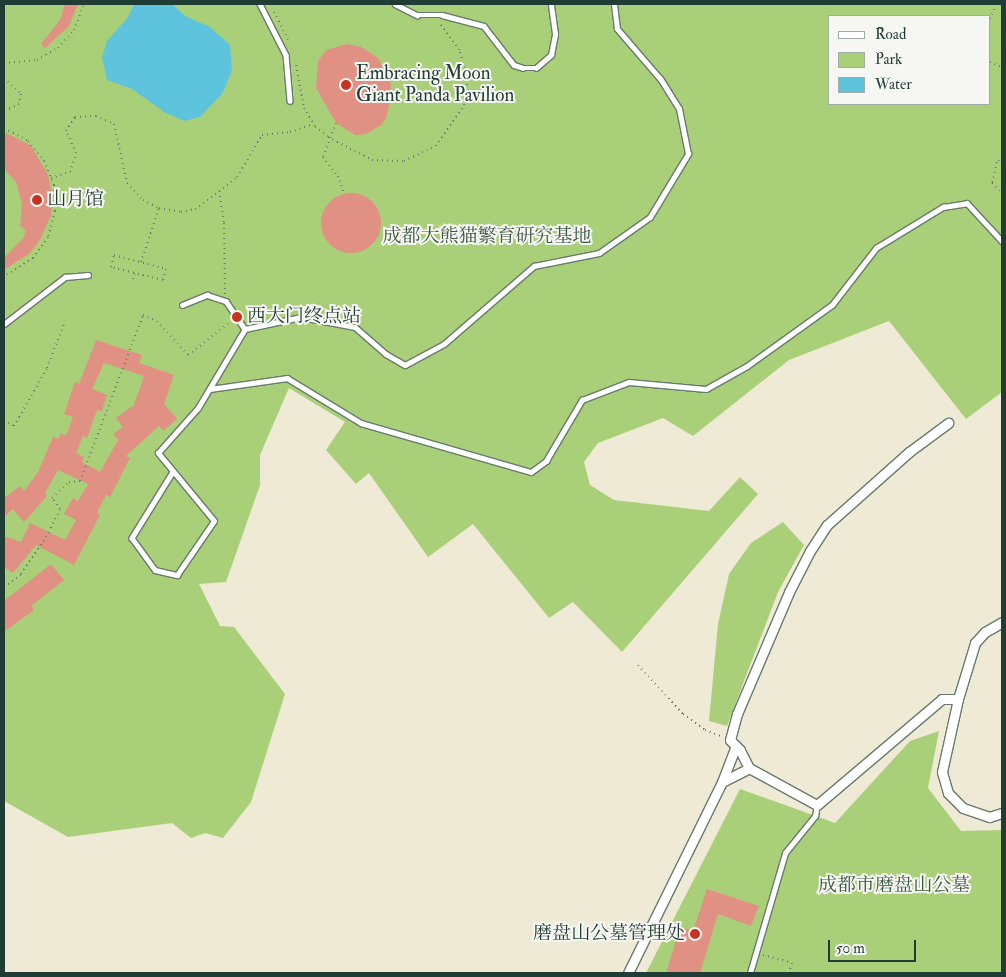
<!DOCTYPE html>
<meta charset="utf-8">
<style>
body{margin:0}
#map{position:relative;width:1006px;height:977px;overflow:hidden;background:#efead5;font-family:"IM FELL Double Pica","Noto Serif SC",serif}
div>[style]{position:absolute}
.green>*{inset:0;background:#aacf79}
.water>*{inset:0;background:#5ec3dc}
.building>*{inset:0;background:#e19084}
.round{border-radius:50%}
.path>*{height:2px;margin-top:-1px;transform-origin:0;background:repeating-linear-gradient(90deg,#687a6c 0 1px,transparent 0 5px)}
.roads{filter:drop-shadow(1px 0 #687a6c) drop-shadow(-1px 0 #687a6c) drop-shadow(0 1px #687a6c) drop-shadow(0 -1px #687a6c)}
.lane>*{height:4.5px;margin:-2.25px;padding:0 2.25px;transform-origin:2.25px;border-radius:2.25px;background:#fff}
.street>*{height:9px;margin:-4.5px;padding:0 4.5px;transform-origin:4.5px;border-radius:4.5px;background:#fff}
.dots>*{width:14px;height:14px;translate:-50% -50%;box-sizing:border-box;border:2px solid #f6f6f2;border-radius:50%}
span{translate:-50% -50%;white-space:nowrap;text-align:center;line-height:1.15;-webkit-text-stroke:4px #f6f6f2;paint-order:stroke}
.poi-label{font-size:19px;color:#1f3d34}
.left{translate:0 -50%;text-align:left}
.right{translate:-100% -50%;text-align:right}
.park-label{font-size:19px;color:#3b5a42}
.frame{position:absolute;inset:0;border:5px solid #1f3d34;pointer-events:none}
.legend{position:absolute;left:828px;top:15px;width:162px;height:90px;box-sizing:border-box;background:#f6f6f2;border:1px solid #a0aca6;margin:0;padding:6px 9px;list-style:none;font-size:15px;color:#1f3d34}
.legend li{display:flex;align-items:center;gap:10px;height:25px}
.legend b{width:25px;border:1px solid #a0aca6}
.scale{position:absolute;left:828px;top:940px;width:88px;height:22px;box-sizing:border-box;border:2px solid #1f3d34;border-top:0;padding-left:6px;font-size:15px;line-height:18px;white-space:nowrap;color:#1f3d34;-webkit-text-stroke:4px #f6f6f2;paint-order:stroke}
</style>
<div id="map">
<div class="green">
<i style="clip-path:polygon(evenodd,4px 4px,1002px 4px,1002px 392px,966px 419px,889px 321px,789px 360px,693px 436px,663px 418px,598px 443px,584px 462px,590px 485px,614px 500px,709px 511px,740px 477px,758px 494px,622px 652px,573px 602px,549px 618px,473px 524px,428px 557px,369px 473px,356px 484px,326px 450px,345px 422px,289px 388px,260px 455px,260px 485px,226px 582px,199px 584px,220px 626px,234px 627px,285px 694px,251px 802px,223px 838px,205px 833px,191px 838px,172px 823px,68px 837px,4px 801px,4px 4px,830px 16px,990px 16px,990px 104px,830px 104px,830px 16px)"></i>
<i style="clip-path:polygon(783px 522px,804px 545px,778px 592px,727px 726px,709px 721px,718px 624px,729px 574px,751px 543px)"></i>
<i style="clip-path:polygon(939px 731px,928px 788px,961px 831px,1002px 830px,1002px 973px,646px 973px,740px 789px,835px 823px,910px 741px)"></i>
</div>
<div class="water">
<i style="clip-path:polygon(134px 4px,172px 4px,185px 16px,210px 27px,230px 45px,232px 71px,222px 94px,200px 117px,184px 121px,164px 112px,132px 89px,107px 80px,102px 58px,107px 41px,128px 17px)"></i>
</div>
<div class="building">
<i style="clip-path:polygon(65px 4px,78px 4px,69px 26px,45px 48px,41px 44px,60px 20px)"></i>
<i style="clip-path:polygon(347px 44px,361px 47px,378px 58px,391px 84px,391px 99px,386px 118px,381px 125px,366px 134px,355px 135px,336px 123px,316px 88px,318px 61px,326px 50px)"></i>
<i style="clip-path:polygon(4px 132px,30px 145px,37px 156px,48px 175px,53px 198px,51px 215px,40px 240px,30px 253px,4px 270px,4px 258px,23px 238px,26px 230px,20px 226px,22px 204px,16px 182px,4px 169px)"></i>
<i class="round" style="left:321px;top:193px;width:60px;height:60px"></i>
<i style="clip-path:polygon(evenodd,96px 340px,142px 355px,139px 363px,174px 375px,164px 404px,177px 419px,163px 431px,159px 426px,126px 456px,130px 458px,110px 497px,106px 495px,97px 513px,100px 515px,74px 565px,36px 545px,13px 573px,4px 567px,4px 536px,21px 542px,30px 523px,65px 540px,76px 520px,64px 514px,73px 498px,78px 501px,88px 484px,58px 470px,45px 493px,47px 496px,24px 522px,13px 509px,4px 517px,4px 498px,20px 486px,24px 491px,38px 472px,53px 437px,58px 439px,61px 433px,66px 436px,73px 417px,64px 414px,75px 382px,79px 384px,96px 340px,104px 363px,144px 376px,134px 405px,116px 418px,123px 427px,113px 434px,118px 440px,100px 472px,82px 462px,84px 457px,76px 453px,83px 436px,87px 438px,97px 410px,102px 411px,107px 395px,92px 389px,104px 363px)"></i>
<i style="clip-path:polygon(51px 564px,64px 580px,31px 606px,34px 610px,4px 632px,4px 601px)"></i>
<i style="clip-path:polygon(707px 889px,759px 906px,751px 926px,718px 914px,700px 973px,666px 973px,680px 927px,693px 931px)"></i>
</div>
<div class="path">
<i style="left:274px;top:12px;width:33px;rotate:63deg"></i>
<i style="left:990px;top:19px;width:16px;rotate:-68deg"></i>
<i style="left:990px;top:62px;width:13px;rotate:23deg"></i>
<i style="left:4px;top:63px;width:33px;rotate:-5deg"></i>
<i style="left:37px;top:60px;width:24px;rotate:-30deg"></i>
<i style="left:58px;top:48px;width:24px;rotate:-48deg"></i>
<i style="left:74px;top:30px;width:28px;rotate:-69deg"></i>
<i style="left:296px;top:65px;width:44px;rotate:79.5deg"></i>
<i style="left:304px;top:108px;width:22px;rotate:60deg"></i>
<i style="left:315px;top:127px;width:16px;rotate:38deg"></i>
<i style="left:328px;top:137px;width:50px;rotate:27.6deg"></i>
<i style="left:372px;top:160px;width:32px;rotate:2deg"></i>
<i style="left:404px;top:161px;width:35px;rotate:-25deg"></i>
<i style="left:436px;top:146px;width:50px;rotate:-55.7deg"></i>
<i style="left:464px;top:105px;width:28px;rotate:-82deg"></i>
<i style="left:468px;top:77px;width:28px;rotate:-108deg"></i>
<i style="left:459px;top:50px;width:32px;rotate:-126deg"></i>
<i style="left:4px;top:78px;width:23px;rotate:43deg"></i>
<i style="left:21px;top:94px;width:10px;rotate:101deg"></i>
<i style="left:19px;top:104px;width:17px;rotate:155deg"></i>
<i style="left:336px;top:123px;width:36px;rotate:111deg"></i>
<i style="left:323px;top:157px;width:24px;rotate:52deg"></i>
<i style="left:338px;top:176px;width:18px;rotate:71deg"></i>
<i style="left:4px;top:128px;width:27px;rotate:28deg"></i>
<i style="left:28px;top:141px;width:26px;rotate:51deg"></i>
<i style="left:44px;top:161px;width:26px;rotate:67deg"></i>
<i style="left:54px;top:185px;width:26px;rotate:88deg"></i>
<i style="left:55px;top:211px;width:27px;rotate:105deg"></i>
<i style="left:48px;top:237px;width:26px;rotate:126deg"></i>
<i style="left:33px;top:258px;width:34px;rotate:148deg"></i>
<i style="left:1002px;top:156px;width:8px;rotate:130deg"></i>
<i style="left:997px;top:162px;width:22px;rotate:103deg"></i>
<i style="left:992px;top:183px;width:14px;rotate:45deg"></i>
<i style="left:51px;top:178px;width:20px;rotate:-18deg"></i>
<i style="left:70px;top:172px;width:20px;rotate:-72deg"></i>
<i style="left:76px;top:153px;width:24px;rotate:-114deg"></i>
<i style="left:66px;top:131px;width:17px;rotate:-57deg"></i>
<i style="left:75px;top:117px;width:21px;rotate:-3deg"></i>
<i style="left:96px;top:116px;width:20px;rotate:24deg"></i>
<i style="left:114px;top:124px;width:60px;rotate:77.6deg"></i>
<i style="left:127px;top:183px;width:23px;rotate:47deg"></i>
<i style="left:143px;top:200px;width:18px;rotate:27deg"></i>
<i style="left:159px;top:208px;width:22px;rotate:10deg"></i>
<i style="left:181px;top:212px;width:14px;rotate:-12deg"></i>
<i style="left:195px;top:209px;width:30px;rotate:-37deg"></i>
<i style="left:114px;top:255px;width:54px;rotate:15.1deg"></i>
<i style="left:166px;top:269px;width:11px;rotate:105deg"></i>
<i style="left:163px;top:280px;width:54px;rotate:-166deg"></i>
<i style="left:111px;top:267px;width:12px;rotate:-76deg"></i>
<i style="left:141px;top:262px;width:57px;rotate:-71.6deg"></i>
<i style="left:133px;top:279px;width:6px;rotate:-72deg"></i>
<i style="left:225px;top:294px;width:72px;rotate:-90.8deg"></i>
<i style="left:224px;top:222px;width:31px;rotate:-99deg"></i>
<i style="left:219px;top:191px;width:23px;rotate:-38deg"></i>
<i style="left:237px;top:177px;width:49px;rotate:-59.2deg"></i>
<i style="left:262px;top:135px;width:28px;rotate:-6deg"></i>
<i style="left:290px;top:132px;width:24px;rotate:-19deg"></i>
<i style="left:4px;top:420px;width:12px;rotate:31deg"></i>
<i style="left:14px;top:426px;width:67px;rotate:-60.4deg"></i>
<i style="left:47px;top:368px;width:47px;rotate:-68.9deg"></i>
<i style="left:4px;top:587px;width:21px;rotate:-37deg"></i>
<i style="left:21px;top:574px;width:45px;rotate:-56deg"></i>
<i style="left:46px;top:537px;width:31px;rotate:-63deg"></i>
<i style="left:60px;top:509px;width:14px;rotate:-126deg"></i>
<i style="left:52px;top:498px;width:23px;rotate:-43deg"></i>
<i style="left:69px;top:482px;width:11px;rotate:-5deg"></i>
<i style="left:80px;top:481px;width:178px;rotate:-69.2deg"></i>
<i style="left:143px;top:315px;width:15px;rotate:23deg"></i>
<i style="left:157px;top:321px;width:46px;rotate:47.6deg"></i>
<i style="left:188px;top:355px;width:55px;rotate:-38.3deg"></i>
<i style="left:638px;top:665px;width:67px;rotate:47.4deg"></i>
<i style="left:683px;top:714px;width:27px;rotate:36deg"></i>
<i style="left:705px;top:730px;width:17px;rotate:21deg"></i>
<i style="left:763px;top:955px;width:30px;rotate:15deg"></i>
<i style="left:792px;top:963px;width:10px;rotate:107deg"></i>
</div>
<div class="roads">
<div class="lane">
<i style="left:260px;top:4px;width:57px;rotate:63deg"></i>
<i style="left:286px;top:55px;width:46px;rotate:85deg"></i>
<i style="left:395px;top:4px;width:25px;rotate:27deg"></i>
<i style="left:417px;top:15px;width:25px"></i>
<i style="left:442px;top:15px;width:43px;rotate:14.7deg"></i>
<i style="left:484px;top:26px;width:49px;rotate:52.4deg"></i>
<i style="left:514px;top:65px;width:9px;rotate:18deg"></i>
<i style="left:523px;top:68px;width:13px"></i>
<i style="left:536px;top:68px;width:20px;rotate:-41deg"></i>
<i style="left:551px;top:55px;width:21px;rotate:-79deg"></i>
<i style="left:555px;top:34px;width:30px;rotate:-98deg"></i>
<i style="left:182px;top:305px;width:27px;rotate:-22deg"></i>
<i style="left:207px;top:295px;width:20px;rotate:18deg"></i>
<i style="left:226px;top:301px;width:34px;rotate:56deg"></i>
<i style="left:245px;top:329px;width:57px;rotate:-12.1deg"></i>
<i style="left:301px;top:317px;width:55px;rotate:10.5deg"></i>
<i style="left:355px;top:327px;width:41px;rotate:41.1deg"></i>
<i style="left:386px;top:354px;width:22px;rotate:30deg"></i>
<i style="left:405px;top:365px;width:44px;rotate:-28.3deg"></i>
<i style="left:444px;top:344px;width:119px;rotate:-40.9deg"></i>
<i style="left:534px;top:266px;width:66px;rotate:-11.3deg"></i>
<i style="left:599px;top:253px;width:62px;rotate:-35.2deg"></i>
<i style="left:650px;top:217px;width:74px;rotate:-58.9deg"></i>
<i style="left:688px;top:154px;width:46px;rotate:-101.3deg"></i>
<i style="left:679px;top:109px;width:36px;rotate:-122deg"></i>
<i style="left:660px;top:79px;width:66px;rotate:-130.7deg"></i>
<i style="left:617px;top:29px;width:25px;rotate:-97deg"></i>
<i style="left:4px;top:324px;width:77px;rotate:-37.6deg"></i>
<i style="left:65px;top:277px;width:23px;rotate:-5deg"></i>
<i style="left:210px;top:389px;width:78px;rotate:-8.1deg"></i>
<i style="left:287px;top:378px;width:87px;rotate:31.3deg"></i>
<i style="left:361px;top:423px;width:177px;rotate:16.1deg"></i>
<i style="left:531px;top:472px;width:19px;rotate:-36deg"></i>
<i style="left:546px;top:461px;width:71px;rotate:-59.5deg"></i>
<i style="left:582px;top:400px;width:50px;rotate:-21deg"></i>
<i style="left:629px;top:382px;width:77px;rotate:5.2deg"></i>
<i style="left:706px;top:389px;width:47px;rotate:-29.3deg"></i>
<i style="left:747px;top:366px;width:105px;rotate:-35.7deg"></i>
<i style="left:832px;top:305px;width:72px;rotate:-52.3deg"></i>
<i style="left:876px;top:248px;width:79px;rotate:-31.5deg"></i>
<i style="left:943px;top:207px;width:24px;rotate:-9deg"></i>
<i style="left:967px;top:203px;width:52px;rotate:47.4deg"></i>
<i style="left:173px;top:472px;width:78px;rotate:121.8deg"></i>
<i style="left:132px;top:538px;width:39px;rotate:54deg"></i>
<i style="left:155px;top:570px;width:23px;rotate:13deg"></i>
<i style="left:177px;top:575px;width:65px;rotate:-55.6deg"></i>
<i style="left:214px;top:521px;width:88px;rotate:-129.5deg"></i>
<i style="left:158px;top:453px;width:60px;rotate:-48.4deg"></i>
<i style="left:198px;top:408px;width:92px;rotate:-59.3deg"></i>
<i style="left:750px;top:973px;width:125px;rotate:-73.7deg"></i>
<i style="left:785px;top:853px;width:48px;rotate:-51deg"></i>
<i style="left:815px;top:816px;width:11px;rotate:-80deg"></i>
</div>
<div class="street">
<i style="left:958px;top:699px;width:59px;rotate:-73.1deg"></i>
<i style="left:975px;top:643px;width:15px;rotate:-48deg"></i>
<i style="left:985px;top:632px;width:20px;rotate:-30deg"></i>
<i style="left:749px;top:768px;width:20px;rotate:-117deg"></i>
<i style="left:740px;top:750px;width:14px;rotate:-135deg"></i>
<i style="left:730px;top:740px;width:27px;rotate:-75deg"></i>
<i style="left:737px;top:714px;width:133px;rotate:-66.9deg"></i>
<i style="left:789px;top:592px;width:46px;rotate:-62.9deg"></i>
<i style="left:810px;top:551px;width:31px;rotate:-57deg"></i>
<i style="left:827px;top:525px;width:110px;rotate:-41.7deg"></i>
<i style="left:909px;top:452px;width:49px;rotate:-36.6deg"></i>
<i style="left:722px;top:782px;width:39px;rotate:-69deg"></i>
<i style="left:628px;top:973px;width:213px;rotate:-63.8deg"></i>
<i style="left:722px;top:782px;width:30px;rotate:-27deg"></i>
<i style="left:749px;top:768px;width:77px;rotate:28.6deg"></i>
<i style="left:817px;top:805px;width:164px;rotate:-40.3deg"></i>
<i style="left:942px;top:699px;width:16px"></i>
<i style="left:958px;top:699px;width:75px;rotate:102.4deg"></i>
<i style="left:942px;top:772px;width:22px;rotate:74deg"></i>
<i style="left:948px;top:793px;width:21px;rotate:45deg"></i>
<i style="left:963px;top:808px;width:28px;rotate:19deg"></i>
<i style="left:989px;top:817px;width:14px;rotate:-17deg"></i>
</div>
</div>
<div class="dots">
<i style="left:346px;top:85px;background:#c8321e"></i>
<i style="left:37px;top:200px;background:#c8321e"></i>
<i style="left:237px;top:317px;background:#c8321e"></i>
<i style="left:695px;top:934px;background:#c8321e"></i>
</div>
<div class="poi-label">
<span class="left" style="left:356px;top:85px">Embracing Moon<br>Giant Panda Pavilion</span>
<span class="left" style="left:47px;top:200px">山月馆</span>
<span class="left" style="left:247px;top:317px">西大门终点站</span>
<span class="right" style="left:685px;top:934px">磨盘山公墓管理处</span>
</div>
<div class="park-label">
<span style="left:487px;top:237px">成都大熊猫繁育研究基地</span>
<span style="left:894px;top:886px">成都市磨盘山公墓</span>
</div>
<div class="frame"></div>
<ul class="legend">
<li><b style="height:6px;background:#fff"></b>Road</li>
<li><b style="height:14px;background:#aacf79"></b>Park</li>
<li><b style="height:14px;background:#5ec3dc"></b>Water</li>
</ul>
<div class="scale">50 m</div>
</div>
